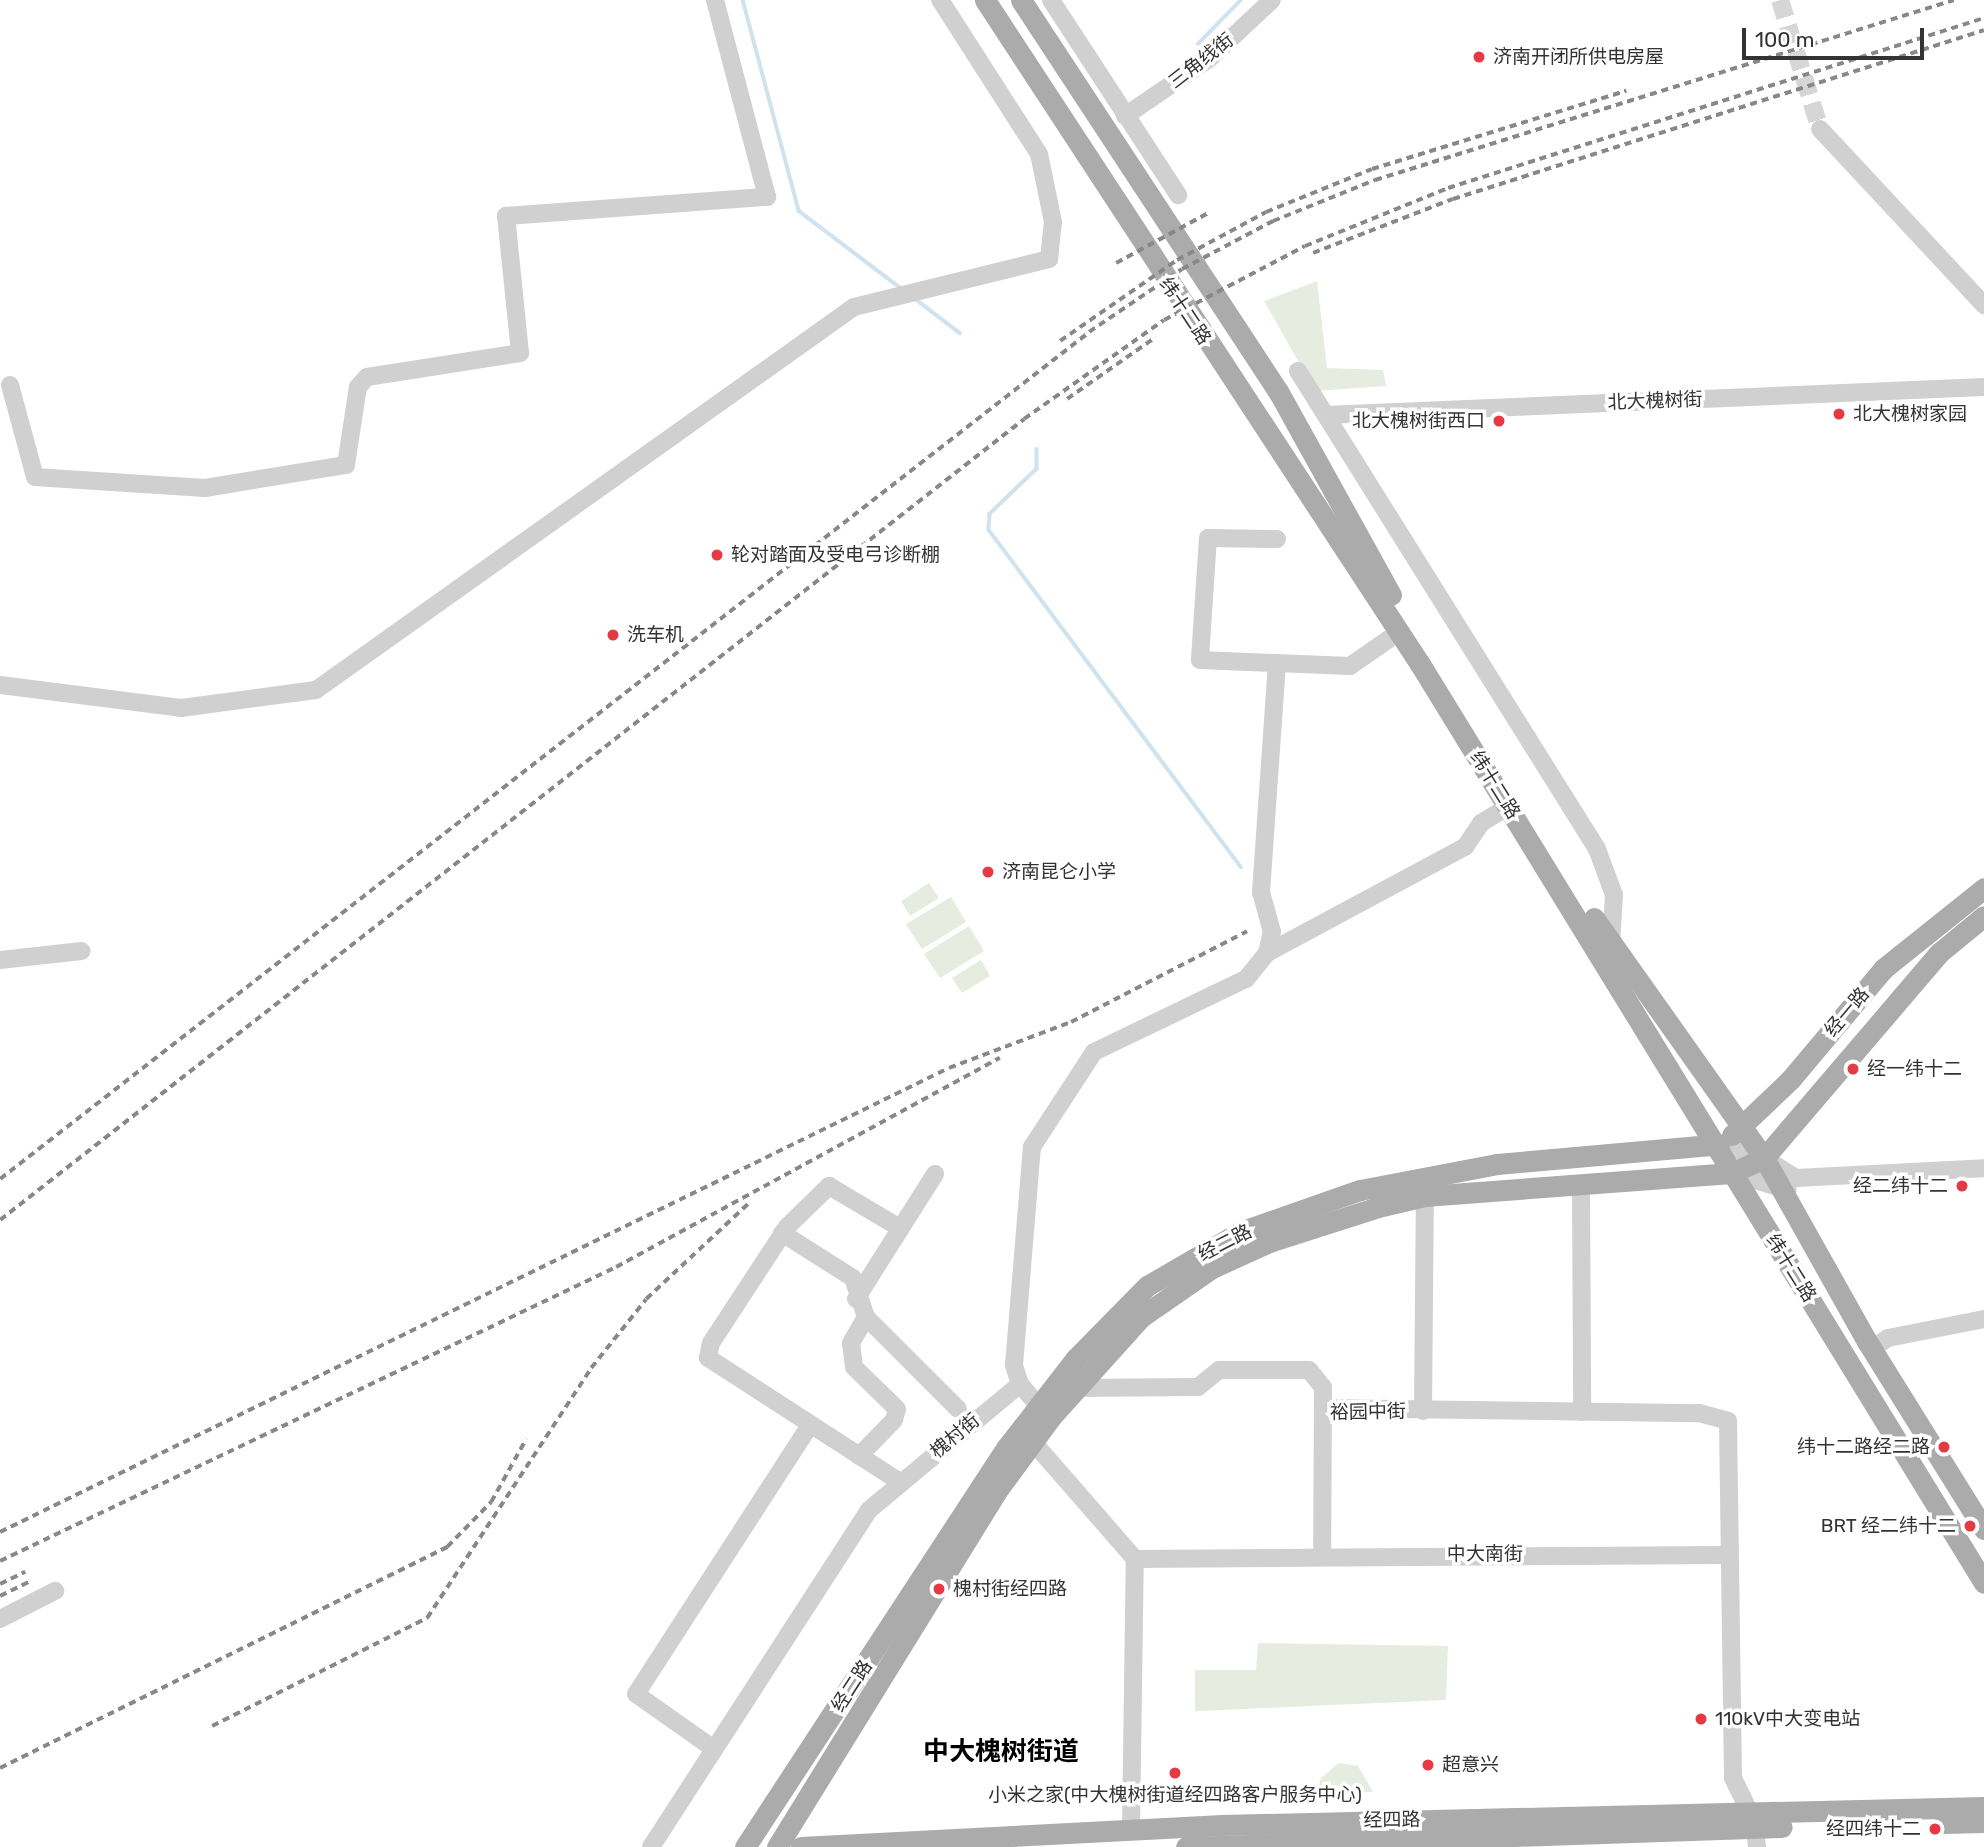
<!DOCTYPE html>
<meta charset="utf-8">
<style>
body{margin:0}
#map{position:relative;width:1984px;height:1847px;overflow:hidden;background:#fff;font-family:Rubik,"Noto Sans SC",sans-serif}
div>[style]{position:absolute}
.green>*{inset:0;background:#e6ecdf}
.stream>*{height:3.5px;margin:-1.75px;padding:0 1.75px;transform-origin:1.75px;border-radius:1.75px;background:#cfe2ee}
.minor-tunnel>*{height:18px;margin-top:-9px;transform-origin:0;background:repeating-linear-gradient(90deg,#d6d6d6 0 18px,transparent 0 27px)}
.minor>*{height:18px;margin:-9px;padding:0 9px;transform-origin:9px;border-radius:9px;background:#d0d0d0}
.major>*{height:21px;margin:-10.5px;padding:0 10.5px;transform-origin:10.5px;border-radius:10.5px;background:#ababab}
.rail>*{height:3.5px;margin-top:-1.75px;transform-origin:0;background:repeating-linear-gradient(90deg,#888 0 7px,transparent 0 12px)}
.dots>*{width:19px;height:19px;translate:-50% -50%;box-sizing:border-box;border:4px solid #fff;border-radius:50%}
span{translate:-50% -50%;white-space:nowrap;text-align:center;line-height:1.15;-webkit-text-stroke:7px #fff;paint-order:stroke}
.poi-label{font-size:19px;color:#333}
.left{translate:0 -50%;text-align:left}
.right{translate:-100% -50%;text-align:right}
.street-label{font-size:19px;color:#333}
.district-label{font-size:26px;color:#000;font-weight:700}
.scale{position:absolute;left:1742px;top:28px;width:182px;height:32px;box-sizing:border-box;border:4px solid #333;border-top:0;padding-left:9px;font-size:21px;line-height:24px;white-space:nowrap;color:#333;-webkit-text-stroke:5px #fff;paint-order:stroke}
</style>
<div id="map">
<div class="green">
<i style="clip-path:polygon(1317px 281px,1327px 368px,1383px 370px,1386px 386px,1315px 391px,1264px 301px)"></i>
<i style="clip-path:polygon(929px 883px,939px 898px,910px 916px,901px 901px)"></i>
<i style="clip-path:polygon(951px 897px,966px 922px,922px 949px,906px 924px)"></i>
<i style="clip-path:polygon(969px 926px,984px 951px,940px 978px,924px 954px)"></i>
<i style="clip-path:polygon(981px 960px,990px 976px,962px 993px,952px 978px)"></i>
<i style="clip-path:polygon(1258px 1643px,1448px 1646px,1446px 1700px,1195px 1711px,1195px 1670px,1256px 1670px)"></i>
<i style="clip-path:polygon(1339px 1763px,1358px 1766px,1373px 1792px,1316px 1794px,1321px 1778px)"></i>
</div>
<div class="stream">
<i style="left:743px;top:0;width:218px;rotate:75.1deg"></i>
<i style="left:799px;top:211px;width:129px;rotate:37.1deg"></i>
<i style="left:1198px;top:44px;width:62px;rotate:-45.7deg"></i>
<i style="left:914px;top:298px;width:58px;rotate:37.3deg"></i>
<i style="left:1037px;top:449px;width:20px;rotate:90deg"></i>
<i style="left:1037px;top:469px;width:65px;rotate:136.2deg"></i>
<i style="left:990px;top:514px;width:16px;rotate:94deg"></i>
<i style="left:989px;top:530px;width:421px;rotate:53.2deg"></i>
</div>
<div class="minor-tunnel">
<i style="left:1780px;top:0;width:135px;rotate:72.8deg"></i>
</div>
<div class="minor">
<i style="left:1051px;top:0;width:233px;rotate:56.9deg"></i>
<i style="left:1125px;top:116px;width:102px;rotate:-34.2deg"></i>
<i style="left:1209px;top:59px;width:86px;rotate:-43.1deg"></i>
<i style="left:1820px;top:129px;width:241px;rotate:47deg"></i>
<i style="left:1298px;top:371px;width:564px;rotate:57.97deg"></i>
<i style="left:1597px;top:849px;width:49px;rotate:69.7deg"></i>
<i style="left:1614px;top:895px;width:50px;rotate:93.4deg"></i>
<i style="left:10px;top:385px;width:95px;rotate:74.8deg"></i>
<i style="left:35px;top:477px;width:170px;rotate:3.7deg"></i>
<i style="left:205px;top:488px;width:143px;rotate:-9.3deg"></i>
<i style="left:346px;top:465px;width:79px;rotate:-81.3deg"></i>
<i style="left:358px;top:387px;width:13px;rotate:-48deg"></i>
<i style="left:367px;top:377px;width:155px;rotate:-8.9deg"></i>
<i style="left:520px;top:353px;width:138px;rotate:-95.8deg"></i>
<i style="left:506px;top:216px;width:262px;rotate:-4.2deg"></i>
<i style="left:767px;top:197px;width:204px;rotate:-104.8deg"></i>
<i style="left:1326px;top:415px;width:659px;rotate:-2.44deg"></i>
<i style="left:1277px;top:539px;width:69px;rotate:-179.2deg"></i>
<i style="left:1208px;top:538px;width:122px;rotate:93.8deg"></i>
<i style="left:1200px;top:660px;width:150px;rotate:2.3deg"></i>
<i style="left:1350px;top:666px;width:47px;rotate:-34.7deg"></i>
<i style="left:0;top:685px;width:182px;rotate:7.2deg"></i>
<i style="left:181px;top:708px;width:136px;rotate:-7.6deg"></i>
<i style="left:316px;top:690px;width:660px;rotate:-35.45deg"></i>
<i style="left:854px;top:307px;width:201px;rotate:-13.8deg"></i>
<i style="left:1049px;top:259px;width:37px;rotate:-84deg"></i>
<i style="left:1053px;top:222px;width:69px;rotate:-101.6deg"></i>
<i style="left:1039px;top:154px;width:183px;rotate:-122.7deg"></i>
<i style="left:1267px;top:953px;width:22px;rotate:-77deg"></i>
<i style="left:1272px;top:932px;width:41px;rotate:-105.4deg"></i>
<i style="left:1261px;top:892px;width:227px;rotate:-86deg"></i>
<i style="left:0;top:960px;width:82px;rotate:-6.3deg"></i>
<i style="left:1719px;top:1144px;width:47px;rotate:17.3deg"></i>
<i style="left:1764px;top:1158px;width:38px;rotate:32deg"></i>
<i style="left:1796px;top:1178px;width:188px;rotate:-3deg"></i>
<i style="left:1731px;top:1173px;width:59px;rotate:16.6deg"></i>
<i style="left:1581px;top:1184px;width:228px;rotate:89.7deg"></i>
<i style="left:782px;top:1233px;width:84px;rotate:32.4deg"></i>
<i style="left:853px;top:1278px;width:41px;rotate:71.6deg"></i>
<i style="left:866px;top:1317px;width:130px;rotate:45deg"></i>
<i style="left:856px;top:1299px;width:148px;rotate:-57.7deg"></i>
<i style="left:1872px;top:1349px;width:19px;rotate:-35deg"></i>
<i style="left:1888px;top:1338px;width:98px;rotate:-11.2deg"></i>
<i style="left:1020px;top:1384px;width:20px;rotate:-108deg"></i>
<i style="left:1014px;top:1365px;width:219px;rotate:-85.3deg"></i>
<i style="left:1032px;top:1147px;width:113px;rotate:-56.9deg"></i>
<i style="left:1094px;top:1052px;width:169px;rotate:-25.7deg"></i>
<i style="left:1246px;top:979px;width:33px;rotate:-51deg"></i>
<i style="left:1267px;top:953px;width:225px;rotate:-28.2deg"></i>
<i style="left:1465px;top:847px;width:29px;rotate:-56deg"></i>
<i style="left:1481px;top:823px;width:31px;rotate:-31deg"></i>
<i style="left:1075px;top:1388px;width:123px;rotate:-0.5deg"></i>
<i style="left:1198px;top:1387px;width:27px;rotate:-39deg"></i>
<i style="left:1219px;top:1370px;width:90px"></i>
<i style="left:1309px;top:1370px;width:22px;rotate:51deg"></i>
<i style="left:1323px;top:1387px;width:166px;rotate:90.3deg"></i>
<i style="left:1323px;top:1408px;width:376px;rotate:0.8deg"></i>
<i style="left:1699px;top:1413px;width:30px;rotate:15deg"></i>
<i style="left:1728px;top:1421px;width:357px;rotate:89.2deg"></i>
<i style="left:1733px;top:1778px;width:39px;rotate:64deg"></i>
<i style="left:1423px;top:1411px;width:215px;rotate:-89.5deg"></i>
<i style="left:1033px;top:1442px;width:155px;rotate:48.9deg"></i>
<i style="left:859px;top:1456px;width:50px;rotate:-45.8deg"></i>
<i style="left:894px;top:1420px;width:11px;rotate:-75deg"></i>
<i style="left:897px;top:1409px;width:60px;rotate:-135.7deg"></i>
<i style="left:854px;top:1367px;width:24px;rotate:-97deg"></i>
<i style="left:851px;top:1343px;width:30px;rotate:-60deg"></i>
<i style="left:900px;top:1482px;width:229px;rotate:-147.1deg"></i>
<i style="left:708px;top:1358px;width:15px;rotate:-79deg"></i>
<i style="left:711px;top:1343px;width:139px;rotate:-56.8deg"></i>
<i style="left:787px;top:1227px;width:59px;rotate:-44.3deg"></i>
<i style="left:829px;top:1186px;width:82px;rotate:30.6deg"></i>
<i style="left:1135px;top:1559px;width:593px;rotate:-0.39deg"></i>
<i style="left:0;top:1619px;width:62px;rotate:-27deg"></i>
<i style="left:714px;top:1749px;width:95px;rotate:-144.8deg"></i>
<i style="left:636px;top:1694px;width:320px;rotate:-57.1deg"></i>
<i style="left:1755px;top:1828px;width:19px;rotate:84deg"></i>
<i style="left:1131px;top:1830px;width:271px;rotate:-89.2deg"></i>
<i style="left:651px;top:1847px;width:401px;rotate:-57.1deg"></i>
<i style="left:869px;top:1510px;width:197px;rotate:-39.8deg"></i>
<i style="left:1020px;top:1384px;width:30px;rotate:50deg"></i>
</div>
<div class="major">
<i style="left:985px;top:0;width:794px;rotate:56.77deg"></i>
<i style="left:1420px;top:664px;width:1078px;rotate:58.46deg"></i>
<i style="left:1021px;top:0;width:468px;rotate:56.7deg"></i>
<i style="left:1278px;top:391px;width:233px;rotate:61deg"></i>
<i style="left:1594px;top:918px;width:294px;rotate:54.7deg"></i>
<i style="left:1764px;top:1158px;width:212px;rotate:60.7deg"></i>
<i style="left:1868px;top:1343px;width:219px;rotate:58.1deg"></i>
<i style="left:1732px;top:1135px;width:80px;rotate:-43.5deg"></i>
<i style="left:1790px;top:1080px;width:145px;rotate:-50deg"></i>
<i style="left:1883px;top:969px;width:129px;rotate:-38.7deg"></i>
<i style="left:1944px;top:1823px;width:40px;rotate:-1.4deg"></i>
<i style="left:745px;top:1847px;width:478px;rotate:-56.8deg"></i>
<i style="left:1007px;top:1447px;width:113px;rotate:-52.2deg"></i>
<i style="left:1076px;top:1358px;width:101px;rotate:-45.4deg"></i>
<i style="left:1147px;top:1286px;width:108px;rotate:-30.1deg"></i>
<i style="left:1240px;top:1232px;width:127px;rotate:-19.3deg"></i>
<i style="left:1360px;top:1190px;width:139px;rotate:-10.7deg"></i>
<i style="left:1497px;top:1164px;width:223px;rotate:-5.1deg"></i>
<i style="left:777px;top:1847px;width:417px;rotate:-58.3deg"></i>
<i style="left:996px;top:1492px;width:93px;rotate:-53.7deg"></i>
<i style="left:1051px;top:1417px;width:135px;rotate:-48deg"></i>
<i style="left:1141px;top:1317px;width:86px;rotate:-34.6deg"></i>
<i style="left:1212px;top:1268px;width:63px;rotate:-24.5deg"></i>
<i style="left:1269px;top:1242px;width:114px;rotate:-17.8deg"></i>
<i style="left:1378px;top:1207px;width:48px;rotate:-13.2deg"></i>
<i style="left:1425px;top:1196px;width:307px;rotate:-4.3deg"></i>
<i style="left:1731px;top:1173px;width:36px;rotate:-24deg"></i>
<i style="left:1764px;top:1158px;width:270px;rotate:-49.5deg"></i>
<i style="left:1939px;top:953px;width:58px;rotate:-39.4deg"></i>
<i style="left:801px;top:1847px;width:422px;rotate:-3deg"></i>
<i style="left:1222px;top:1825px;width:762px;rotate:-1.35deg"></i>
<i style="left:1186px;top:1847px;width:596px;rotate:-1.92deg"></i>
</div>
<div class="rail">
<i style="left:1313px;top:253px;width:150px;rotate:-21.1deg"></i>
<i style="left:1453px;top:199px;width:557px;rotate:-17.65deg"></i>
<i style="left:1116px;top:263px;width:105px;rotate:-28.5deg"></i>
<i style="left:1060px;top:341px;width:142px;rotate:-34.7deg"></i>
<i style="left:1177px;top:260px;width:101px;rotate:-28.3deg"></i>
<i style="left:1266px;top:212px;width:114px;rotate:-22.1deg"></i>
<i style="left:1372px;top:169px;width:266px;rotate:-17.1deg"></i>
<i style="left:1067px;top:399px;width:108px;rotate:-34.9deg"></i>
<i style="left:0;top:1179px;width:1380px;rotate:-37.87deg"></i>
<i style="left:1089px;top:332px;width:112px;rotate:-34.1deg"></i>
<i style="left:1182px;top:269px;width:103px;rotate:-27.8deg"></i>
<i style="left:1273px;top:221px;width:110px;rotate:-21.9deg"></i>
<i style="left:1375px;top:180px;width:606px;rotate:-17.27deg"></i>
<i style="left:0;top:1220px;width:1300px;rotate:-38.03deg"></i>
<i style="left:1024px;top:419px;width:171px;rotate:-35.3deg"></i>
<i style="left:1164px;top:320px;width:159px;rotate:-27.7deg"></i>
<i style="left:1305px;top:246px;width:154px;rotate:-22.1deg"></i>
<i style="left:1448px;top:188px;width:562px;rotate:-17.6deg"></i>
<i style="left:0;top:1532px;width:1056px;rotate:-26.06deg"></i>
<i style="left:949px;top:1068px;width:130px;rotate:-20.7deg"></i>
<i style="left:1071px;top:1022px;width:198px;rotate:-27.3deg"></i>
<i style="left:0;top:1561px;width:683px;rotate:-25.51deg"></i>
<i style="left:616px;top:1267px;width:437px;rotate:-28.6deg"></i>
<i style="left:0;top:1584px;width:28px;rotate:-26deg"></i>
<i style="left:0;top:1596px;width:34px;rotate:-26deg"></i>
<i style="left:212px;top:1726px;width:241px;rotate:-26.7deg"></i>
<i style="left:427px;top:1618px;width:299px;rotate:-56.7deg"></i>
<i style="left:591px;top:1368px;width:88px;rotate:-51.4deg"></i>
<i style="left:646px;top:1299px;width:141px;rotate:-43deg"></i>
<i style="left:0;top:1768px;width:499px;rotate:-26.3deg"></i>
<i style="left:447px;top:1547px;width:63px;rotate:-45.6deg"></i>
<i style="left:491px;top:1502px;width:72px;rotate:-60.9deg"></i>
</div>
<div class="dots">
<i style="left:1479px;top:57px;background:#e63946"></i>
<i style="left:1839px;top:414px;background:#e63946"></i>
<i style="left:1499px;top:421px;background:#e63946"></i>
<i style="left:717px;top:555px;background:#e63946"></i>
<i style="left:613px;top:635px;background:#e63946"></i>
<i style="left:988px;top:872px;background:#e63946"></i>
<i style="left:1853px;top:1069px;background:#e63946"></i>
<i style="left:1962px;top:1186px;background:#e63946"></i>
<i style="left:1944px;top:1447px;background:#e63946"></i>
<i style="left:1970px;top:1526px;background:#e63946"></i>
<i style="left:939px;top:1589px;background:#e63946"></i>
<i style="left:1701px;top:1719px;background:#e63946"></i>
<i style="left:1428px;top:1765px;background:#e63946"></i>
<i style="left:1175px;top:1773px;background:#e63946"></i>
<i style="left:1935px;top:1829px;background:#e63946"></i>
</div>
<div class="poi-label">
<span class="left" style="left:1493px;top:57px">济南开闭所供电房屋</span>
<span class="left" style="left:1853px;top:414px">北大槐树家园</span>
<span class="right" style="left:1485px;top:421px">北大槐树街西口</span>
<span class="left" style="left:731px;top:555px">轮对踏面及受电弓诊断棚</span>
<span class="left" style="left:627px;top:635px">洗车机</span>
<span class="left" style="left:1002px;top:872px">济南昆仑小学</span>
<span class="left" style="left:1867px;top:1069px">经一纬十二</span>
<span class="right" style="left:1948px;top:1186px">经二纬十二</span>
<span class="right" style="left:1930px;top:1447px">纬十二路经二路</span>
<span class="right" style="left:1956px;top:1526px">BRT 经二纬十二</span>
<span class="left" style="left:953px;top:1589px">槐村街经四路</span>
<span class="left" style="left:1715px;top:1719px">110kV中大变电站</span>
<span class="left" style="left:1442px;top:1765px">超意兴</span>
<span style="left:1175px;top:1795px">小米之家(中大槐树街道经四路客户服务中心)</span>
<span class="right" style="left:1921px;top:1829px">经四纬十二</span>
</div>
<div class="street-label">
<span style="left:1201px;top:61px;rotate:-38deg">三角线街</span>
<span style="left:1185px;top:311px;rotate:56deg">纬十二路</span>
<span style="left:1655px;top:401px;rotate:-2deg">北大槐树街</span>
<span style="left:1495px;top:785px;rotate:58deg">纬十二路</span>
<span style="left:1847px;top:1012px;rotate:-50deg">经一路</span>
<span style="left:1225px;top:1243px;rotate:-27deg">经二路</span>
<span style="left:1791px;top:1268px;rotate:58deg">纬十二路</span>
<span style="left:1368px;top:1412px;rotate:-1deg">裕园中街</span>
<span style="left:955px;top:1436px;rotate:-40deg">槐村街</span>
<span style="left:1485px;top:1554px">中大南街</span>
<span style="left:852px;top:1686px;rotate:-57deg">经二路</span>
<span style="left:1392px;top:1820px;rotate:-1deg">经四路</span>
</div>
<div class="district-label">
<span style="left:1001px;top:1752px">中大槐树街道</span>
</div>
<div class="scale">100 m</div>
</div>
